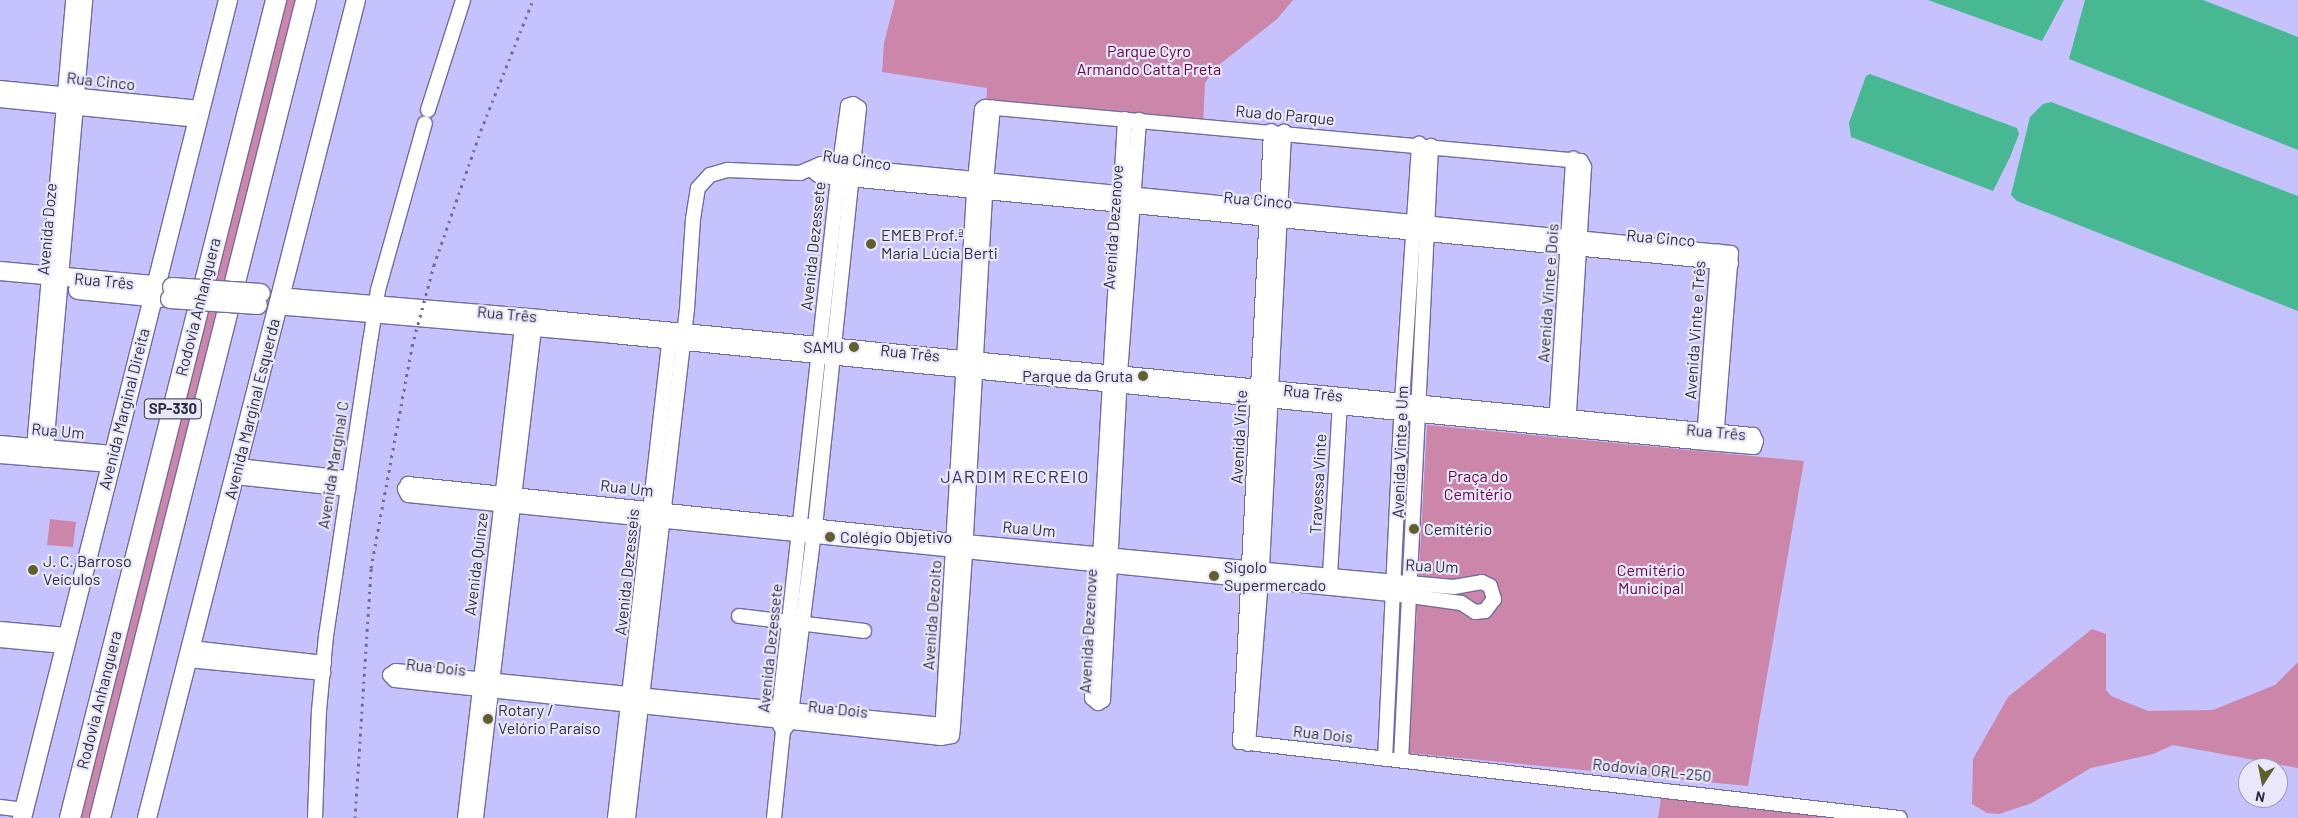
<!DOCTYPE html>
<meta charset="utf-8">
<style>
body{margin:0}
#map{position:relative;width:2298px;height:818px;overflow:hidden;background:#c6c2fe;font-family:Barlow,sans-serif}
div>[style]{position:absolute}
.green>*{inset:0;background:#cb86aa}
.water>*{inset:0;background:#47b892}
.roads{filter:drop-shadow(1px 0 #706ca2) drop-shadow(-1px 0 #706ca2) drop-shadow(0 1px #706ca2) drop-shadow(0 -1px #706ca2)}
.minor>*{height:14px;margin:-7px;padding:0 7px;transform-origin:7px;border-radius:7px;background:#fff}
.major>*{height:18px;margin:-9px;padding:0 9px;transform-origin:9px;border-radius:9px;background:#fff}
.highway>*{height:20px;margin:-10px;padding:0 10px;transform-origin:10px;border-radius:10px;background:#fff}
.rail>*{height:3px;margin-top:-1.5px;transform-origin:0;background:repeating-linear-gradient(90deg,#6f6c93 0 2.5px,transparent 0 7.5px)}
.bridges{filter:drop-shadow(1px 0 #706ca2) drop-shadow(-1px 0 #706ca2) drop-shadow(0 1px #706ca2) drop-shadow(0 -1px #706ca2)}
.major-bridge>*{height:18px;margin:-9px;padding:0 9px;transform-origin:9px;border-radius:9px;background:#fff}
.dots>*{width:14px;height:14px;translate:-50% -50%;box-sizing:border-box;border:2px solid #e9e8fb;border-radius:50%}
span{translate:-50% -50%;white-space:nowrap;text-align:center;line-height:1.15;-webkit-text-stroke:4.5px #e9e8fb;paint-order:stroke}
.shield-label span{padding:1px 4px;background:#e9e8fb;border:1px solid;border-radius:4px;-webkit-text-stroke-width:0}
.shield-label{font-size:15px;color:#2f2d44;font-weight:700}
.park-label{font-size:16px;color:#680446}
.street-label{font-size:16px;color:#2f2d44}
.poi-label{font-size:16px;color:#2f2d44}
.left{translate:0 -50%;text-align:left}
.right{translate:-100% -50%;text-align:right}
.neighbourhood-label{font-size:18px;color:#362f5f;letter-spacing:1px}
.north{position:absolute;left:2238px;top:758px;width:50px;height:50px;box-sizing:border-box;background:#e9e8fb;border:1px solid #9f9db2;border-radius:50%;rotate:191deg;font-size:14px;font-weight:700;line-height:20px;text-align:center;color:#2f2d44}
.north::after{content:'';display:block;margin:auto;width:18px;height:22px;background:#61602d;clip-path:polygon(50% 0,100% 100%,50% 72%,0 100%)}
</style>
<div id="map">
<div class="green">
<i style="clip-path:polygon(281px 0,300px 0,95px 818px,76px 818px)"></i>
<i style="clip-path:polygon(895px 0,1293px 0,1277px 19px,1215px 68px,1205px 83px,1203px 125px,986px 106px,987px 88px,882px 72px,884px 43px)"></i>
<i style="clip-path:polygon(1427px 425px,1804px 461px,1748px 786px,1409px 753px)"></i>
<i style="clip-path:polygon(50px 519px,76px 522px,73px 547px,47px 545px)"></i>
<i style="clip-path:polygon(2092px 629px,2106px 634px,2106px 690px,2111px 696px,2148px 711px,2213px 710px,2275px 685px,2298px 662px,2298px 768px,2173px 745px,2153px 754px,2091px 768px,2032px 803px,1999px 814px,1987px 813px,1972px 804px,1973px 759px,2008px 697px)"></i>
<i style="clip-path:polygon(1662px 792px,1826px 818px,1658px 818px)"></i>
</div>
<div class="water">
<i style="clip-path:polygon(1928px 0,2064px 0,2042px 41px)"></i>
<i style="clip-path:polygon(2085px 0,2203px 0,2298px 37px,2298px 150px,2069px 59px)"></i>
<i style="clip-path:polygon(1870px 74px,2017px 128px,2019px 134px,2010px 157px,1993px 191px,1851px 137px,1849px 123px,1866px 76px)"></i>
<i style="clip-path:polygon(2051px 102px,2298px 196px,2298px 311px,2017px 201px,2011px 195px,2030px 117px,2043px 104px)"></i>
</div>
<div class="roads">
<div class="minor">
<i style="left:0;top:88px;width:201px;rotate:5.7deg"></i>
<i style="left:0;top:100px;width:197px;rotate:5.8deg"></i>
<i style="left:428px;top:110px;width:115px;rotate:-72.3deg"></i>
<i style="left:1125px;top:119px;width:580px;rotate:93.26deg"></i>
<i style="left:1092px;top:698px;width:8px;rotate:40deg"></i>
<i style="left:1098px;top:703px;width:6px;rotate:-31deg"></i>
<i style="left:1103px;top:700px;width:326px;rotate:-87deg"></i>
<i style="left:1120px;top:374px;width:255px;rotate:-85.7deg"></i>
<i style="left:1271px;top:131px;width:612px;rotate:92.9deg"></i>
<i style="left:1240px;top:742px;width:664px;rotate:6.57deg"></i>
<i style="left:811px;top:169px;width:9px;rotate:41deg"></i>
<i style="left:818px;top:175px;width:20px;rotate:9deg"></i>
<i style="left:838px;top:178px;width:897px;rotate:5.44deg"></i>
<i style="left:277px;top:307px;width:337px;rotate:4.9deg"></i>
<i style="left:613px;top:336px;width:1088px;rotate:5.59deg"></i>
<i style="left:1696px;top:442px;width:58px;rotate:4.9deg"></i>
<i style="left:1754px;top:447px;width:6px;rotate:-72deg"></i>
<i style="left:1756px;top:441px;width:7px;rotate:-117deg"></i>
<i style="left:1753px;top:435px;width:1219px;rotate:-174.44deg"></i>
<i style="left:540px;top:317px;width:262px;rotate:-175.2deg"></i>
<i style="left:1556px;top:425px;width:267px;rotate:-86.3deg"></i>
<i style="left:1704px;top:440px;width:189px;rotate:-85.7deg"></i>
<i style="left:0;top:443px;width:113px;rotate:5.1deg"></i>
<i style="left:0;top:456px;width:111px;rotate:4.6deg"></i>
<i style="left:33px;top:459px;width:461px;rotate:-85deg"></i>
<i style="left:45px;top:460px;width:462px;rotate:-85deg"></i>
<i style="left:238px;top:466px;width:112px;rotate:6.2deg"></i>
<i style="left:235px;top:477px;width:114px;rotate:6.1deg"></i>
<i style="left:408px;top:484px;width:550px;rotate:5.95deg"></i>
<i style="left:955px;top:541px;width:443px;rotate:5.3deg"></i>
<i style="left:1396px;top:582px;width:58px;rotate:4.9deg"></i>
<i style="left:1454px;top:587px;width:28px;rotate:-10deg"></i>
<i style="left:1482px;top:582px;width:9px;rotate:27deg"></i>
<i style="left:1490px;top:586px;width:14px;rotate:73deg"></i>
<i style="left:1494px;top:599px;width:15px;rotate:127deg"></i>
<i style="left:1485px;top:611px;width:10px;rotate:174deg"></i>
<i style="left:1475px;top:612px;width:17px;rotate:-147deg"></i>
<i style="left:1461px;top:603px;width:51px;rotate:-172.2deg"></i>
<i style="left:1410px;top:596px;width:1007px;rotate:-174.24deg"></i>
<i style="left:408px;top:495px;width:7px;rotate:-117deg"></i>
<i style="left:405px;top:489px;width:6px;rotate:-59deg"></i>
<i style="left:1330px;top:575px;width:176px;rotate:-86.7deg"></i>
<i style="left:739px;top:616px;width:126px;rotate:6.8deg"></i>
<i style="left:0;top:629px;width:67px;rotate:5.1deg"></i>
<i style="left:0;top:640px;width:64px;rotate:5.4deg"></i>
<i style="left:191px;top:648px;width:134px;rotate:6.4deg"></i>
<i style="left:188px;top:660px;width:136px;rotate:5.5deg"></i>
<i style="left:953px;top:726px;width:560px;rotate:-174.36deg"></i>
<i style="left:396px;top:671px;width:7px;rotate:146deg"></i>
<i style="left:390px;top:675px;width:7px;rotate:45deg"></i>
<i style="left:395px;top:680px;width:549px;rotate:6.06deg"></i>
<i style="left:941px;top:738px;width:11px;rotate:-10deg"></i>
<i style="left:952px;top:736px;width:10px;rotate:-84deg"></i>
<i style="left:953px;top:726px;width:173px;rotate:-86deg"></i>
<i style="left:965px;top:553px;width:362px;rotate:-86.8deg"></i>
<i style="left:985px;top:192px;width:85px;rotate:-84.6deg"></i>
<i style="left:942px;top:733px;width:543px;rotate:-86.62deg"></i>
<i style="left:974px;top:191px;width:82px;rotate:-84.4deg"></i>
<i style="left:982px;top:109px;width:4px;rotate:-34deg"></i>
<i style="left:985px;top:107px;width:598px;rotate:5.18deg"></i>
<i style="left:1581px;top:161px;width:7px;rotate:63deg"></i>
<i style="left:1584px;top:167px;width:258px;rotate:93.5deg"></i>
<i style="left:1248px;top:744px;width:177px;rotate:-85.5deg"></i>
<i style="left:1262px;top:568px;width:437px;rotate:-87.1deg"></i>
<i style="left:1385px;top:759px;width:358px;rotate:-87.3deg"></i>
<i style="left:1402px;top:401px;width:258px;rotate:-86.2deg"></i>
<i style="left:1401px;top:760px;width:615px;rotate:-87.2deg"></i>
<i style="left:0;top:807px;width:24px;rotate:7deg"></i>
<i style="left:315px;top:818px;width:107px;rotate:-87.9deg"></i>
<i style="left:319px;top:711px;width:75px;rotate:-84.7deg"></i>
<i style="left:326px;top:636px;width:303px;rotate:-81.5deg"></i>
<i style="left:371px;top:336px;width:47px;rotate:-81.3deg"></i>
<i style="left:378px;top:290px;width:173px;rotate:-74.3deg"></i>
<i style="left:465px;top:818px;width:503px;rotate:-83.38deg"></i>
<i style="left:476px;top:818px;width:501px;rotate:-83.24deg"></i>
<i style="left:615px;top:818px;width:489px;rotate:-83.5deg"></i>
<i style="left:628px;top:818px;width:512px;rotate:-83.39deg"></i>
<i style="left:687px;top:309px;width:90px;rotate:-86.2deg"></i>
<i style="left:693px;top:219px;width:31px;rotate:-81deg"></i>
<i style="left:698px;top:188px;width:18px;rotate:-47deg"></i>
<i style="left:710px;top:175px;width:19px;rotate:-16deg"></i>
<i style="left:728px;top:170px;width:72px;rotate:2.4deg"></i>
<i style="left:800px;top:173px;width:23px;rotate:-23deg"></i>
<i style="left:821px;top:164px;width:914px;rotate:5.59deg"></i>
<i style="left:1731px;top:253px;width:188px;rotate:94.6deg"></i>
<i style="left:774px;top:818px;width:87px;rotate:-84.1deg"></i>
<i style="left:783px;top:731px;width:11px;rotate:-117deg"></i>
<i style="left:778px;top:721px;width:546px;rotate:-83.69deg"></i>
<i style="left:838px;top:178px;width:73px;rotate:-82.1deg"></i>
<i style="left:848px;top:106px;width:5px;rotate:-22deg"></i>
<i style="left:853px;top:104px;width:7px;rotate:34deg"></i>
<i style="left:859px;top:108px;width:418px;rotate:96deg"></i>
<i style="left:815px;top:524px;width:200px;rotate:97.2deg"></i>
<i style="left:790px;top:722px;width:11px;rotate:128deg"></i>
</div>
<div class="major">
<i style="left:0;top:271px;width:167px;rotate:5.2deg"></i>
<i style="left:78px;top:290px;width:83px;rotate:5.5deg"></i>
<i style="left:22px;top:818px;width:844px;rotate:-75.86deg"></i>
<i style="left:147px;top:818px;width:844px;rotate:-75.67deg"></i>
</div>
<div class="highway">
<i style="left:70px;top:818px;width:844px;rotate:-75.86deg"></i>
<i style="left:100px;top:818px;width:844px;rotate:-75.86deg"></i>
</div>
</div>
<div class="rail">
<i style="left:355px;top:818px;width:251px;rotate:-86.3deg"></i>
<i style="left:371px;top:568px;width:226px;rotate:-79.5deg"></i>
<i style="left:412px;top:346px;width:84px;rotate:-74.8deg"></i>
<i style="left:434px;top:265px;width:143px;rotate:-70.8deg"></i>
<i style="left:481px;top:130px;width:140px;rotate:-68.2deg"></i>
</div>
<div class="bridges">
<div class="major-bridge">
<i style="left:172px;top:287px;width:89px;rotate:3.9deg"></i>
<i style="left:170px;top:299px;width:88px;rotate:3.9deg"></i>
</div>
</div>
<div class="dots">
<i style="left:871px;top:244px;background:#61602d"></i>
<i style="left:854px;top:347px;background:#61602d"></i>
<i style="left:1143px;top:376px;background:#61602d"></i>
<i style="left:1414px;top:529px;background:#61602d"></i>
<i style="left:830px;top:537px;background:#61602d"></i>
<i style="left:33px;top:570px;background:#61602d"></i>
<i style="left:1214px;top:576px;background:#61602d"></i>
<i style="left:488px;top:719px;background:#61602d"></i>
</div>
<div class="shield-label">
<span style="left:173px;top:409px">SP-330</span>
</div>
<div class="park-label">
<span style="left:1149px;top:60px">Parque Cyro<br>Armando Catta Preta</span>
<span style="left:1478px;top:485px">Praça do<br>Cemitério</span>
<span style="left:1651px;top:579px">Cemitério<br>Municipal</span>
</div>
<div class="street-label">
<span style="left:101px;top:81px;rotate:6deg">Rua Cinco</span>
<span style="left:1285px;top:115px;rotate:5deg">Rua do Parque</span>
<span style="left:857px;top:160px;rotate:8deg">Rua Cinco</span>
<span style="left:1258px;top:200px;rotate:5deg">Rua Cinco</span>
<span style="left:1113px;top:227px;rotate:-86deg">Avenida Dezenove</span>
<span style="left:47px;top:229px;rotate:-85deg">Avenida Doze</span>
<span style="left:1661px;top:238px;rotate:5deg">Rua Cinco</span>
<span style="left:813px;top:246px;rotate:-84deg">Avenida Dezessete</span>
<span style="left:104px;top:281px;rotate:5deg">Rua Três</span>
<span style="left:1548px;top:293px;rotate:-86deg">Avenida Vinte e Dois</span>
<span style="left:198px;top:307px;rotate:-76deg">Rodovia Anhanguera</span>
<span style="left:507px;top:314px;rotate:5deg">Rua Três</span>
<span style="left:1695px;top:330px;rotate:-86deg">Avenida Vinte e Três</span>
<span style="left:910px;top:353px;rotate:6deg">Rua Três</span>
<span style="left:1313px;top:393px;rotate:6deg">Rua Três</span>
<span style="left:124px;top:409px;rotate:-76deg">Avenida Marginal Direita</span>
<span style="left:252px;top:409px;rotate:-76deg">Avenida Marginal Esquerda</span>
<span style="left:58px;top:431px;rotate:5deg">Rua Um</span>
<span style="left:1716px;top:432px;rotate:5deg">Rua Três</span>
<span style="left:1239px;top:437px;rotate:-87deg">Avenida Vinte</span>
<span style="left:1400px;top:452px;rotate:-88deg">Avenida Vinte e Um</span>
<span style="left:333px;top:465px;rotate:-81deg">Avenida Marginal C</span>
<span style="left:1318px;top:484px;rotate:-87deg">Travessa Vinte</span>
<span style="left:627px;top:488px;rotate:6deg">Rua Um</span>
<span style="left:1029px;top:529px;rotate:5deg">Rua Um</span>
<span style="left:476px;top:564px;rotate:-83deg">Avenida Quinze</span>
<span style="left:1432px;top:566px;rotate:3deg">Rua Um</span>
<span style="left:627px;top:572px;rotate:-84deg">Avenida Dezesseis</span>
<span style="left:932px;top:615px;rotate:-86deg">Avenida Dezoito</span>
<span style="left:1088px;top:631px;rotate:-87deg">Avenida Dezenove</span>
<span style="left:770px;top:648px;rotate:-84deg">Avenida Dezessete</span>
<span style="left:436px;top:667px;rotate:6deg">Rua Dois</span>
<span style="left:99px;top:700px;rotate:-76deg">Rodovia Anhanguera</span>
<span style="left:838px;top:709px;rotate:6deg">Rua Dois</span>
<span style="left:1323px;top:734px;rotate:6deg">Rua Dois</span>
<span style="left:1652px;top:770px;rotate:6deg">Rodovia ORL-250</span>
</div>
<div class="poi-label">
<span class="left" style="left:881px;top:244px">EMEB Prof.ª<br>Maria Lúcia Berti</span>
<span class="right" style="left:844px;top:347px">SAMU</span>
<span class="right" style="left:1133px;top:376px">Parque da Gruta</span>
<span class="left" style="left:1424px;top:529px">Cemitério</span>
<span class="left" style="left:840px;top:537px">Colégio Objetivo</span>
<span class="left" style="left:43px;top:570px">J. C. Barroso<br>Veículos</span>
<span class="left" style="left:1224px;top:576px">Sigolo<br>Supermercado</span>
<span class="left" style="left:498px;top:719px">Rotary /<br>Velório Paraíso</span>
</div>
<div class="neighbourhood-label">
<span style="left:1015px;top:476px">JARDIM RECREIO</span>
</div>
<div class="north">N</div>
</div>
